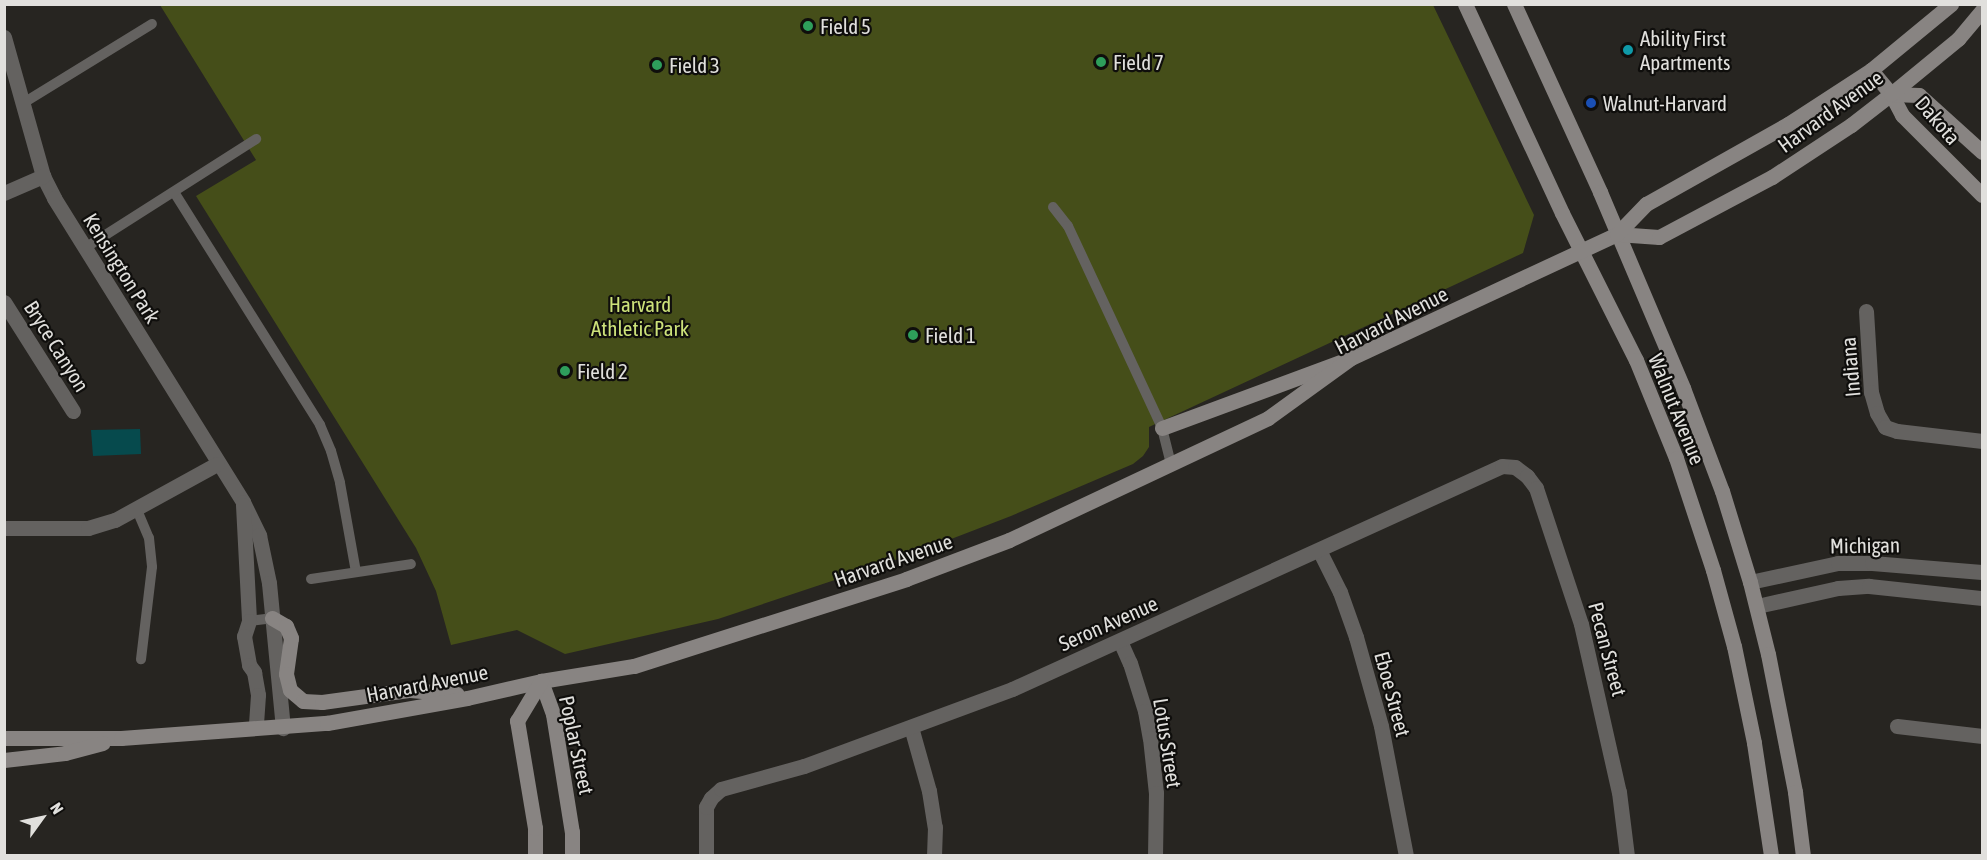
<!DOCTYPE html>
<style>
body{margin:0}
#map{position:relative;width:1987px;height:860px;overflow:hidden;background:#272521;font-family:"Asap Condensed",sans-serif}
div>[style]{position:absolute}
.green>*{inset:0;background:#454e19}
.water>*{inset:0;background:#064a4d}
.lane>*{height:10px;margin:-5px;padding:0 5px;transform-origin:5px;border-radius:5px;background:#646260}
.street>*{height:15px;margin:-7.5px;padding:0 7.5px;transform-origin:7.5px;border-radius:7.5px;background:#646260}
.secondary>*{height:15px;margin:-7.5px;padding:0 7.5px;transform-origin:7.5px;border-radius:7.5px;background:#888482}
.dots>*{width:16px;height:16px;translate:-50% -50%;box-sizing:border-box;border:3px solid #0f0e0c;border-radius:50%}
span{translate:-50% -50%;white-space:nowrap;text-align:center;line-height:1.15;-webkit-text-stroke:4.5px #0f0e0c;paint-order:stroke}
.poi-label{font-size:21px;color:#e1e0dd}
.left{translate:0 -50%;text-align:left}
.street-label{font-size:21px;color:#e1e0dd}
.park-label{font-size:21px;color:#cde27a}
.frame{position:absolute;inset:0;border:6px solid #e1e0dd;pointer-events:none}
.north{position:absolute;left:12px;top:788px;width:60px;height:60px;-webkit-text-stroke:4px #0f0e0c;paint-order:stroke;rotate:57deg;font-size:16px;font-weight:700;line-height:24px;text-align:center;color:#e1e0dd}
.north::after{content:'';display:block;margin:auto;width:21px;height:27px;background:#e1e0dd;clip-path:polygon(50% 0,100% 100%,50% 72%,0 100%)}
</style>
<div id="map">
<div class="green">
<i style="clip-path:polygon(160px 5px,1433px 5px,1534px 215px,1523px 253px,1149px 427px,1149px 447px,1143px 456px,1133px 464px,1011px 516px,907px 556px,718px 619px,565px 654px,517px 630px,451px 645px,436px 591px,416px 548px,196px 196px,256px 160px)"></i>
</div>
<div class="water">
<i style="clip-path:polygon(140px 429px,141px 454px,93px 456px,91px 430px)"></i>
</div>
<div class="lane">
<i style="left:25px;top:102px;width:149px;rotate:-31.6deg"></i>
<i style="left:174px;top:192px;width:275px;rotate:57.9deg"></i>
<i style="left:320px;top:425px;width:28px;rotate:67deg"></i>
<i style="left:331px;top:451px;width:33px;rotate:74deg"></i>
<i style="left:340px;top:483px;width:90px;rotate:79.8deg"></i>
<i style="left:1053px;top:207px;width:24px;rotate:52deg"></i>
<i style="left:1068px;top:226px;width:223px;rotate:65deg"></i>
<i style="left:1162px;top:428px;width:37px;rotate:76deg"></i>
<i style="left:85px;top:248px;width:203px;rotate:-32.5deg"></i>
<i style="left:137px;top:510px;width:30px;rotate:67deg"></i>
<i style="left:149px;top:538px;width:29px;rotate:84deg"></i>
<i style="left:152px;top:567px;width:93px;rotate:96.8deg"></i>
<i style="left:311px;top:579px;width:101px;rotate:-8.5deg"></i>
<i style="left:249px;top:621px;width:23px;rotate:-7deg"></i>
</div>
<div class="street">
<i style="left:4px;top:37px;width:144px;rotate:74.3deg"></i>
<i style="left:43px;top:176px;width:25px;rotate:63deg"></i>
<i style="left:54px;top:198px;width:358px;rotate:58.1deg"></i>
<i style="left:243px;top:502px;width:37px;rotate:64deg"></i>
<i style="left:259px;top:535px;width:49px;rotate:78.2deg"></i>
<i style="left:269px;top:583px;width:146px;rotate:84.5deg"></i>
<i style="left:4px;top:193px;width:43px;rotate:-23.6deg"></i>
<i style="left:4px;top:302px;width:129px;rotate:57.7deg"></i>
<i style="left:1866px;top:311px;width:81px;rotate:86.5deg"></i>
<i style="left:1871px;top:392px;width:22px;rotate:74deg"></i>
<i style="left:1877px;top:413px;width:16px;rotate:60deg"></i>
<i style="left:1885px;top:427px;width:13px;rotate:18deg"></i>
<i style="left:1897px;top:431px;width:86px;rotate:6.7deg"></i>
<i style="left:243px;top:505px;width:116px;rotate:87deg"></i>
<i style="left:249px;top:621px;width:16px;rotate:108deg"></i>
<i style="left:244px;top:636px;width:29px;rotate:80deg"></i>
<i style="left:249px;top:665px;width:9px;rotate:54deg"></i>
<i style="left:254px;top:672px;width:23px;rotate:80deg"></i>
<i style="left:258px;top:695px;width:32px;rotate:94deg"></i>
<i style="left:4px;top:528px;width:84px"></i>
<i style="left:88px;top:528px;width:28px;rotate:-17deg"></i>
<i style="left:115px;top:520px;width:116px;rotate:-28.8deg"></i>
<i style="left:1319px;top:550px;width:47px;rotate:63.4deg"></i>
<i style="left:1340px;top:592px;width:48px;rotate:70.4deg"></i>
<i style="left:1356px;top:637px;width:92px;rotate:74.3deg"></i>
<i style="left:1381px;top:726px;width:132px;rotate:79.1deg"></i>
<i style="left:1750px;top:582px;width:90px;rotate:-12.2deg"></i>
<i style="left:1838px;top:563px;width:34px"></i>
<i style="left:1872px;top:563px;width:110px;rotate:4.7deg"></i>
<i style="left:1757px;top:606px;width:83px;rotate:-12.5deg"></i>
<i style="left:1838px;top:588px;width:31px;rotate:-4deg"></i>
<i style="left:1869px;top:586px;width:114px;rotate:6.1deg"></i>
<i style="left:1120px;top:641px;width:24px;rotate:66deg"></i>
<i style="left:1130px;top:663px;width:50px;rotate:72.6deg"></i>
<i style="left:1145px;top:711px;width:27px;rotate:80deg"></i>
<i style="left:1150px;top:738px;width:55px;rotate:83.8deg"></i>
<i style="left:1156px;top:793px;width:63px;rotate:90.9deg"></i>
<i style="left:1897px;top:726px;width:86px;rotate:6.7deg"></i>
<i style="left:911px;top:727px;width:66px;rotate:74.3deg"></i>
<i style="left:929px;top:791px;width:36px;rotate:81deg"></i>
<i style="left:935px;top:827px;width:29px;rotate:92deg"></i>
<i style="left:706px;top:856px;width:49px;rotate:-90deg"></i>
<i style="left:706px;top:807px;width:10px;rotate:-61deg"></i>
<i style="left:711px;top:798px;width:13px;rotate:-42deg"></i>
<i style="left:721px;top:789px;width:86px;rotate:-15.5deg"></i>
<i style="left:804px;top:766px;width:222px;rotate:-20.3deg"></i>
<i style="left:1012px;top:689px;width:538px;rotate:-24.47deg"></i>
<i style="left:1502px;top:466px;width:13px;rotate:4deg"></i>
<i style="left:1515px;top:467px;width:15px;rotate:37deg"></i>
<i style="left:1527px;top:476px;width:15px;rotate:53deg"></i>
<i style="left:1536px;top:488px;width:143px;rotate:71.7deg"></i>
<i style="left:1581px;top:624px;width:172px;rotate:77.3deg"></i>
<i style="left:1619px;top:792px;width:64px;rotate:82.9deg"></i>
</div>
<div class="secondary">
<i style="left:1465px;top:4px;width:230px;rotate:65.1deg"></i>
<i style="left:1562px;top:213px;width:165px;rotate:63.3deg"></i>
<i style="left:1636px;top:360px;width:106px;rotate:67.8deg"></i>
<i style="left:1676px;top:458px;width:118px;rotate:71.7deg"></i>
<i style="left:1713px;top:570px;width:79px;rotate:74.6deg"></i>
<i style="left:1734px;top:646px;width:99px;rotate:78.3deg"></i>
<i style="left:1754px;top:743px;width:114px;rotate:81.4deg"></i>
<i style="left:1514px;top:4px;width:207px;rotate:65.4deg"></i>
<i style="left:1600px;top:192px;width:213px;rotate:67deg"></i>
<i style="left:1683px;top:388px;width:110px;rotate:69.3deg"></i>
<i style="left:1722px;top:491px;width:95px;rotate:72.9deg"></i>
<i style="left:1750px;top:582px;width:74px;rotate:76deg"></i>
<i style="left:1768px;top:654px;width:141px;rotate:78.9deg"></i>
<i style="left:1795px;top:792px;width:64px;rotate:82.9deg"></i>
<i style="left:1871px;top:70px;width:31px;rotate:50deg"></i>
<i style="left:1891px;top:94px;width:24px;rotate:62deg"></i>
<i style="left:1902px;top:115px;width:113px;rotate:45deg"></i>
<i style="left:1891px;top:94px;width:28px;rotate:2deg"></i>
<i style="left:1919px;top:95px;width:85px;rotate:42.1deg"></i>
<i style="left:1617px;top:234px;width:42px;rotate:4.1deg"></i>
<i style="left:1659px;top:237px;width:128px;rotate:-28deg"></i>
<i style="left:1772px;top:177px;width:95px;rotate:-33.4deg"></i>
<i style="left:1851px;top:125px;width:51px;rotate:-37.8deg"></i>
<i style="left:1891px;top:94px;width:87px;rotate:-39.4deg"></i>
<i style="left:1958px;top:39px;width:38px;rotate:-50deg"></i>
<i style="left:1162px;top:428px;width:190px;rotate:-20.3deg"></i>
<i style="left:272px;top:618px;width:16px;rotate:30deg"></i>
<i style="left:286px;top:626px;width:13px;rotate:67deg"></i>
<i style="left:291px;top:638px;width:36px;rotate:98deg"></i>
<i style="left:286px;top:674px;width:16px;rotate:76deg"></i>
<i style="left:290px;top:690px;width:17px;rotate:40deg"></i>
<i style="left:303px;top:701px;width:19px;rotate:3deg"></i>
<i style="left:322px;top:702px;width:89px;rotate:-7.8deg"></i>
<i style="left:410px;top:690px;width:47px;rotate:4.9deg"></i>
<i style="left:541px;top:681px;width:35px;rotate:70deg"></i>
<i style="left:553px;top:714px;width:120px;rotate:80.9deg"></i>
<i style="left:572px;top:832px;width:24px;rotate:90deg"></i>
<i style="left:4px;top:738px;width:117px"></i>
<i style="left:121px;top:738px;width:207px;rotate:-4.2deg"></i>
<i style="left:327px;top:723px;width:142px;rotate:-10.1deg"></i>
<i style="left:467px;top:698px;width:76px;rotate:-12.9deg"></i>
<i style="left:541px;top:681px;width:94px;rotate:-9.2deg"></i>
<i style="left:634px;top:666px;width:286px;rotate:-17.7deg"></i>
<i style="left:906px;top:579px;width:110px;rotate:-20.7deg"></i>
<i style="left:1009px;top:540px;width:286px;rotate:-25.2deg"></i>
<i style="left:1268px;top:418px;width:102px;rotate:-35.9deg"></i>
<i style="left:1351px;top:358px;width:293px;rotate:-25deg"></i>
<i style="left:1617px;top:234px;width:42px;rotate:-46deg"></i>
<i style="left:1646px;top:204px;width:163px;rotate:-29.4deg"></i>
<i style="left:1788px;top:124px;width:99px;rotate:-33deg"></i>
<i style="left:1871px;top:70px;width:104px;rotate:-39.5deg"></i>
<i style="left:4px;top:760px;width:61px;rotate:-6.5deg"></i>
<i style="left:65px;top:753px;width:39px;rotate:-15deg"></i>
<i style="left:535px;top:856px;width:28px;rotate:-90deg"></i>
<i style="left:535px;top:828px;width:109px;rotate:-99.5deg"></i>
<i style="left:517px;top:721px;width:47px;rotate:-59deg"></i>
</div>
<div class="dots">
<i style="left:808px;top:26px;background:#2e9e5b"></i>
<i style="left:1628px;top:50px;background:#0f9aa8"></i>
<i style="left:1101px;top:62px;background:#2e9e5b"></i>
<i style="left:657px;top:65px;background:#2e9e5b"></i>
<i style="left:1591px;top:103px;background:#1a4fb4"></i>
<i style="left:913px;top:335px;background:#2e9e5b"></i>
<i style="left:565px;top:371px;background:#2e9e5b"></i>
</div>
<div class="poi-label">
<span class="left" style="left:820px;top:26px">Field 5</span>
<span class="left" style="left:1640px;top:50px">Ability First<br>Apartments</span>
<span class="left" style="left:1113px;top:62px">Field 7</span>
<span class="left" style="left:669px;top:65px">Field 3</span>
<span class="left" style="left:1603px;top:103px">Walnut-Harvard</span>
<span class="left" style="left:925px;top:335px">Field 1</span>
<span class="left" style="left:577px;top:371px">Field 2</span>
</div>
<div class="street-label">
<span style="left:1830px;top:111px;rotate:-36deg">Harvard Avenue</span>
<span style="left:1938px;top:120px;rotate:49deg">Dakota</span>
<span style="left:122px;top:268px;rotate:58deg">Kensington Park</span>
<span style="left:1391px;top:320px;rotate:-27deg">Harvard Avenue</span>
<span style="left:57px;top:346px;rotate:58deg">Bryce Canyon</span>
<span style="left:1850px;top:367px;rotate:-95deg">Indiana</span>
<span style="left:1677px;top:409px;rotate:68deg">Walnut Avenue</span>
<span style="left:1865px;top:545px;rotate:-1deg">Michigan</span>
<span style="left:893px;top:560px;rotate:-19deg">Harvard Avenue</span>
<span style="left:1108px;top:623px;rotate:-24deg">Seron Avenue</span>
<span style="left:1608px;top:649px;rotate:75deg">Pecan Street</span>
<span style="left:427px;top:683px;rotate:-11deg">Harvard Avenue</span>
<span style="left:1393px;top:694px;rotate:75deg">Eboe Street</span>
<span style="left:1168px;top:743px;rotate:81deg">Lotus Street</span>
<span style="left:577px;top:745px;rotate:78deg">Poplar Street</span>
</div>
<div class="park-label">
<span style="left:640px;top:316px">Harvard<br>Athletic Park</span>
</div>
<div class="frame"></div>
<div class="north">N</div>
</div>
